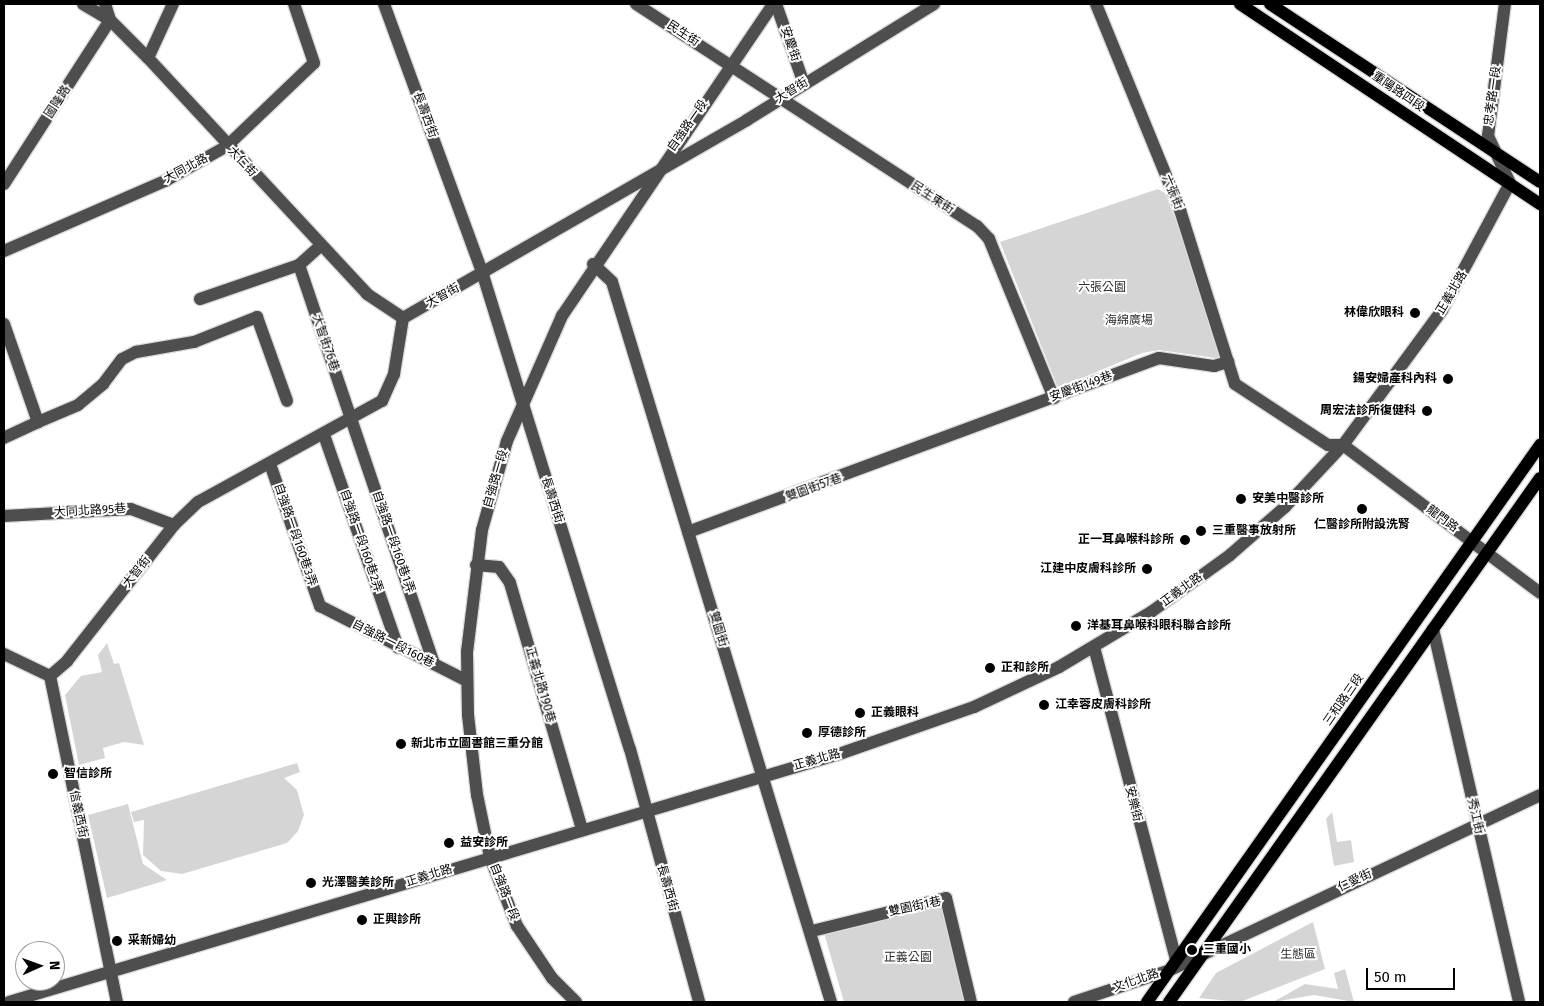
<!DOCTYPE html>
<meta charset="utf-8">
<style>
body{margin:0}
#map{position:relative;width:1544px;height:1006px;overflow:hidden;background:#fff;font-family:"Fira Sans","Noto Sans TC",sans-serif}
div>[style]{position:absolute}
.green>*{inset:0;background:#d5d5d5}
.roads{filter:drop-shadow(1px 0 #dbdbdb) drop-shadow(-1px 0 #dbdbdb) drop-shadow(0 1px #dbdbdb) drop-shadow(0 -1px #dbdbdb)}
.minor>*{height:12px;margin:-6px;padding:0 6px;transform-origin:6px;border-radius:6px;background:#4e4e4e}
.major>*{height:12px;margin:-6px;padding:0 6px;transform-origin:6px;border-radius:6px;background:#000}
.dots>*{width:14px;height:14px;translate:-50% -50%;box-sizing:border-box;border:2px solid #fff;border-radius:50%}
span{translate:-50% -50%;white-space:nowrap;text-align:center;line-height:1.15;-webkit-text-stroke:4px #fff;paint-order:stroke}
.street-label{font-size:12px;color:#000}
.park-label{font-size:12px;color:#2c2c2c}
.poi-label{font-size:12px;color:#000;font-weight:700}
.right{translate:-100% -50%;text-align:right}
.left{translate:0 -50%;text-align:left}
.frame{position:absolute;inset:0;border:5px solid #000;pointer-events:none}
.north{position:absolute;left:15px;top:941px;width:50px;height:50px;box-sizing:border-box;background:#fff;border:1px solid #999;border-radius:50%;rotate:88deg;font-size:14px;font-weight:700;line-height:20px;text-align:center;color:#000}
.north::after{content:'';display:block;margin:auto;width:18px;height:22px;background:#000;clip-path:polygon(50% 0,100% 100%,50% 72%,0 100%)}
.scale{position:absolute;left:1366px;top:968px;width:89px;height:22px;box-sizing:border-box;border:2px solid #000;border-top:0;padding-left:6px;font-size:15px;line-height:18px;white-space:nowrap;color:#000;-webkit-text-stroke:4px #fff;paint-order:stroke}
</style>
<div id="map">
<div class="green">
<i style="clip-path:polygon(1158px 189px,1165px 193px,1193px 264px,1223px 359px,1159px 350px,1142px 353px,1058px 388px,1000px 242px)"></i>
<i style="clip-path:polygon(107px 643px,114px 664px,119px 663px,144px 745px,124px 742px,103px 748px,105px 758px,79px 765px,65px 695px,81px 676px,102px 672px,98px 655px)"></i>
<i style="clip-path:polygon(297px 763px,300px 772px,284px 778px,297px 790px,304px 815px,298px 831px,287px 843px,182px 874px,161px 871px,143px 855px,144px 820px,134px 822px,131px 812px)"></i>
<i style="clip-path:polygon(128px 804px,143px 864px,167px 880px,107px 898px,88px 815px)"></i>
<i style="clip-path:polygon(1332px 812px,1337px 842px,1351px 840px,1354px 862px,1334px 866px,1326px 819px)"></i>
<i style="clip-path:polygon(941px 906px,965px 1002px,844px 1002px,824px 933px)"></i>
<i style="clip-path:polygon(1313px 922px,1325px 969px,1240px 1002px,1199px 998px,1216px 973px)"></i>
<i style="clip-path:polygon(1345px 969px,1354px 1002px,1314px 995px,1273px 1002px,1305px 984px,1338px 989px,1334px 973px)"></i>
</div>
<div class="roads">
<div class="minor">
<i style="left:83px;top:4px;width:31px;rotate:31deg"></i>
<i style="left:110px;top:20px;width:54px;rotate:45deg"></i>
<i style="left:148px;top:58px;width:322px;rotate:47.1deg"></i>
<i style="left:367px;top:294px;width:43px;rotate:33.7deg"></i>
<i style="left:384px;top:4px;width:289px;rotate:69.9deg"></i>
<i style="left:483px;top:275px;width:496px;rotate:72.8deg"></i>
<i style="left:630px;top:749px;width:262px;rotate:74.7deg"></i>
<i style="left:636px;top:4px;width:407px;rotate:33.1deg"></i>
<i style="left:977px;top:226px;width:18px;rotate:47deg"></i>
<i style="left:989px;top:239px;width:172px;rotate:67.8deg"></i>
<i style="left:776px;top:4px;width:85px;rotate:70.7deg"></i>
<i style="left:1096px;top:4px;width:222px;rotate:67.8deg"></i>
<i style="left:1180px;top:210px;width:182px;rotate:72.5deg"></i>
<i style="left:1235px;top:384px;width:111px;rotate:33.3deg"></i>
<i style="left:1328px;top:445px;width:15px"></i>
<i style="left:148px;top:58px;width:60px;rotate:-65.2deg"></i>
<i style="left:4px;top:184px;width:195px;rotate:-57.1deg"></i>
<i style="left:110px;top:20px;width:17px;rotate:-107deg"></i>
<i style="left:4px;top:251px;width:176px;rotate:-23.5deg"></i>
<i style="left:165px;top:181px;width:71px;rotate:-29.4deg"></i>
<i style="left:227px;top:146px;width:120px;rotate:-43.7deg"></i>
<i style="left:314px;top:63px;width:62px;rotate:-108.7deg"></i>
<i style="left:593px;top:264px;width:26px;rotate:43deg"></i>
<i style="left:612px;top:282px;width:753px;rotate:73.08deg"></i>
<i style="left:299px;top:265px;width:421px;rotate:71.3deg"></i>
<i style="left:200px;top:299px;width:105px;rotate:-19deg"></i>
<i style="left:299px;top:265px;width:30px;rotate:-42deg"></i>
<i style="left:403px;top:318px;width:397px;rotate:-29.9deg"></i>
<i style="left:747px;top:120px;width:220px;rotate:-31.8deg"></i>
<i style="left:4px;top:324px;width:104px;rotate:70.9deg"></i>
<i style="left:38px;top:422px;width:38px;rotate:155deg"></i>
<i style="left:38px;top:422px;width:43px;rotate:-23deg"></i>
<i style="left:78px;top:405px;width:33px;rotate:-40deg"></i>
<i style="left:103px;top:384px;width:31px;rotate:-53deg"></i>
<i style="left:122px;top:359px;width:16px;rotate:-27deg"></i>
<i style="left:136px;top:352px;width:59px;rotate:-9.8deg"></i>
<i style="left:194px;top:342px;width:68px;rotate:-21.6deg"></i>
<i style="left:257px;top:317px;width:89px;rotate:70.3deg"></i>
<i style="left:324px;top:435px;width:225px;rotate:70.8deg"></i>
<i style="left:1343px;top:445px;width:246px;rotate:36.9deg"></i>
<i style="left:270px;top:464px;width:151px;rotate:70.6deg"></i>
<i style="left:320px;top:606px;width:165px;rotate:27deg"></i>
<i style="left:4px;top:516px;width:127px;rotate:-3.2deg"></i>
<i style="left:131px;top:509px;width:46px;rotate:20.4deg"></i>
<i style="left:688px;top:532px;width:502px;rotate:-20.28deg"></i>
<i style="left:1159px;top:358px;width:56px;rotate:8.3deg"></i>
<i style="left:1214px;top:366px;width:15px;rotate:-16deg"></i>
<i style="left:476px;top:565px;width:23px;rotate:5deg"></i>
<i style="left:499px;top:567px;width:19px;rotate:55deg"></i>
<i style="left:510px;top:583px;width:257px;rotate:73.7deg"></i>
<i style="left:1433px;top:629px;width:383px;rotate:77deg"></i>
<i style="left:1094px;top:647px;width:324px;rotate:75.3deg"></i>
<i style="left:4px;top:654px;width:51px;rotate:25.6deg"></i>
<i style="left:50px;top:676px;width:333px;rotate:78.4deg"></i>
<i style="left:50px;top:676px;width:23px;rotate:-41deg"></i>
<i style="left:67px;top:661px;width:173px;rotate:-51.8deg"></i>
<i style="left:174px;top:525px;width:33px;rotate:-44deg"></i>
<i style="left:198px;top:502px;width:210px;rotate:-28.8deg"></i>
<i style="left:382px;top:401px;width:30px;rotate:-66deg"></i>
<i style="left:394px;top:374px;width:57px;rotate:-80.9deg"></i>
<i style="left:812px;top:931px;width:138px;rotate:-13.8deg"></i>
<i style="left:946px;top:898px;width:107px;rotate:76.5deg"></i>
<i style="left:9px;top:1002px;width:869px;rotate:-16.64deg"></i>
<i style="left:842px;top:753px;width:140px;rotate:-19.2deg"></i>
<i style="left:974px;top:707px;width:94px;rotate:-25.2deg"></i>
<i style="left:1059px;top:667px;width:107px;rotate:-30.9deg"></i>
<i style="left:1151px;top:612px;width:97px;rotate:-35.8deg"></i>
<i style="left:1230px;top:555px;width:73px;rotate:-41.1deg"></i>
<i style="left:1285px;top:507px;width:85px;rotate:-46.9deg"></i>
<i style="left:1343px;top:445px;width:167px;rotate:-53.7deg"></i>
<i style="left:1442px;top:310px;width:144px;rotate:-61.8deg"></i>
<i style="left:1510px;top:183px;width:52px;rotate:-115.1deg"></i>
<i style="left:1488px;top:136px;width:133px;rotate:-82.7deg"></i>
<i style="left:576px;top:1002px;width:34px;rotate:-135deg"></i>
<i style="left:552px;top:978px;width:63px;rotate:-123.9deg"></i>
<i style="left:517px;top:926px;width:74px;rotate:-111.4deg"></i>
<i style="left:490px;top:857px;width:63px;rotate:-101.8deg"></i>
<i style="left:477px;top:795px;width:81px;rotate:-96.4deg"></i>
<i style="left:468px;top:715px;width:63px;rotate:-90.9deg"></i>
<i style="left:467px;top:652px;width:123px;rotate:-83deg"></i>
<i style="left:482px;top:530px;width:92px;rotate:-74.3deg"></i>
<i style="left:507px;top:441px;width:137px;rotate:-66.3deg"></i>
<i style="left:562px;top:316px;width:377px;rotate:-55.9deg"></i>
<i style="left:1074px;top:1002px;width:101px;rotate:-18.4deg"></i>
<i style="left:1170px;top:970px;width:409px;rotate:-25.3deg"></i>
</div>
<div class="major">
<i style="left:1240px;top:4px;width:361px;rotate:33.7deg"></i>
<i style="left:1270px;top:4px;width:323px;rotate:33.4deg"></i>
<i style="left:1147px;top:1002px;width:682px;rotate:-54.79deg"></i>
<i style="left:1169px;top:1002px;width:642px;rotate:-54.7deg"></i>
</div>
</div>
<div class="dots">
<i style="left:1415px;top:313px;background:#000"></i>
<i style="left:1448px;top:379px;background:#000"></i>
<i style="left:1427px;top:411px;background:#000"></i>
<i style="left:1241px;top:499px;background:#000"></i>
<i style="left:1362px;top:509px;background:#000"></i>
<i style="left:1201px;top:531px;background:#000"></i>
<i style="left:1185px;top:540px;background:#000"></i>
<i style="left:1147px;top:569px;background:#000"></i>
<i style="left:1076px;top:626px;background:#000"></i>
<i style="left:990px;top:668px;background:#000"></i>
<i style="left:1044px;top:705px;background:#000"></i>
<i style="left:860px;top:713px;background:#000"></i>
<i style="left:807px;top:733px;background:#000"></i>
<i style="left:401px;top:744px;background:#000"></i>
<i style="left:53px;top:774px;background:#000"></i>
<i style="left:449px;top:843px;background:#000"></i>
<i style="left:311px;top:883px;background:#000"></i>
<i style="left:362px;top:920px;background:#000"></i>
<i style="left:117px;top:941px;background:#000"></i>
<i style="left:1192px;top:950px;background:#000"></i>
</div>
<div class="street-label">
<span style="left:683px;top:34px;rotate:33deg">民生街</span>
<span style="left:790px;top:44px;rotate:71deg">安慶街</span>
<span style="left:792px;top:91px;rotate:-32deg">大智街</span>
<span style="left:1398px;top:92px;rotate:34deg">重陽路四段</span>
<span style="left:1493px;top:96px;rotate:-82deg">忠孝路一段</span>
<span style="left:58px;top:102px;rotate:-57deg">國隆路</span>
<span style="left:425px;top:115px;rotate:70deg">長壽西街</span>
<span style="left:688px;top:126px;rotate:-55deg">自強路一段</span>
<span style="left:242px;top:162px;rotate:47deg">大仁街</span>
<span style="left:186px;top:169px;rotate:-28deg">大同北路</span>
<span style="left:1172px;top:192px;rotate:67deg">六張街</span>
<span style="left:932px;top:198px;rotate:33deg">民生東街</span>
<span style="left:1452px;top:293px;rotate:-59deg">正義北路</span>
<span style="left:443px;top:296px;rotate:-29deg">大智街</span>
<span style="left:325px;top:343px;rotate:71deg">大智街76巷</span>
<span style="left:1081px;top:387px;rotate:-20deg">安慶街149巷</span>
<span style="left:496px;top:479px;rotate:-74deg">自強路一段</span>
<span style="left:814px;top:488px;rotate:-20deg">雙園街57巷</span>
<span style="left:552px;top:500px;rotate:72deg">長壽西街</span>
<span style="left:90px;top:511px;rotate:-3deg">大同北路95巷</span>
<span style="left:1442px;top:519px;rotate:37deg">龍門路</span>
<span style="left:295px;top:535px;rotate:71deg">自強路一段160巷3弄</span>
<span style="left:361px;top:541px;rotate:71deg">自強路一段160巷2弄</span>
<span style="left:393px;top:542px;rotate:71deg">自強路一段160巷1弄</span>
<span style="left:137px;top:572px;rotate:-52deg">大智街</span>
<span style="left:1182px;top:590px;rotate:-36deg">正義北路</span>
<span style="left:718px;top:629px;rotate:73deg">雙園街</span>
<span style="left:393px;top:644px;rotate:27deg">自強路一段160巷</span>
<span style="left:540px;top:685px;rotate:74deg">正義北路190巷</span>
<span style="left:1344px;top:700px;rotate:-55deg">三和路三段</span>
<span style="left:817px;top:760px;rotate:-16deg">正義北路</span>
<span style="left:1133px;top:804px;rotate:76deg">安樂街</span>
<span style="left:78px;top:814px;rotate:78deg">信義西街</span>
<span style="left:1475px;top:816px;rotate:77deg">秀江街</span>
<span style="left:429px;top:876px;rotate:-17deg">正義北路</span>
<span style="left:1355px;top:881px;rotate:-25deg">仁愛街</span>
<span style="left:667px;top:888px;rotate:74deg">長壽西街</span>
<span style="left:504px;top:892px;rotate:69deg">自強路一段</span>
<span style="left:915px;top:907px;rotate:-12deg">雙園街1巷</span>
<span style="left:1136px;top:981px;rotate:-19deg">文化北路</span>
</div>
<div class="park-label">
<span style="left:1102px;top:288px">六張公園</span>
<span style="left:1129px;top:321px">海綿廣場</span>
<span style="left:1298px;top:955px">生態區</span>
<span style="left:908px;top:958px">正義公園</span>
</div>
<div class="poi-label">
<span class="right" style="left:1404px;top:313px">林偉欣眼科</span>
<span class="right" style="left:1437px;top:379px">鍚安婦產科內科</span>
<span class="right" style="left:1416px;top:411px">周宏法診所復健科</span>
<span class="left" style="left:1252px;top:499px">安美中醫診所</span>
<span style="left:1362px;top:525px">仁醫診所附設洗腎</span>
<span class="left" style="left:1212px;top:531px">三重醫事放射所</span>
<span class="right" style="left:1174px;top:540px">正一耳鼻喉科診所</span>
<span class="right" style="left:1136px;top:569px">江建中皮膚科診所</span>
<span class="left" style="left:1087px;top:626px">洋基耳鼻喉科眼科聯合診所</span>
<span class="left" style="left:1001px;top:668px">正和診所</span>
<span class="left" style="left:1055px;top:705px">江幸蓉皮膚科診所</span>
<span class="left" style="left:871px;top:713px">正義眼科</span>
<span class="left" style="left:818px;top:733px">厚德診所</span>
<span class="left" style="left:411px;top:744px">新北市立圖書館三重分館</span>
<span class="left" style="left:64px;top:774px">智信診所</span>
<span class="left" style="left:460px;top:843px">益安診所</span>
<span class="left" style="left:322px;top:883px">光澤醫美診所</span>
<span class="left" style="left:373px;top:920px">正興診所</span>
<span class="left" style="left:128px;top:941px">采新婦幼</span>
<span class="left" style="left:1203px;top:950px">三重國小</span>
</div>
<div class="frame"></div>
<div class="north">N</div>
<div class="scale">50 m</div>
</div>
